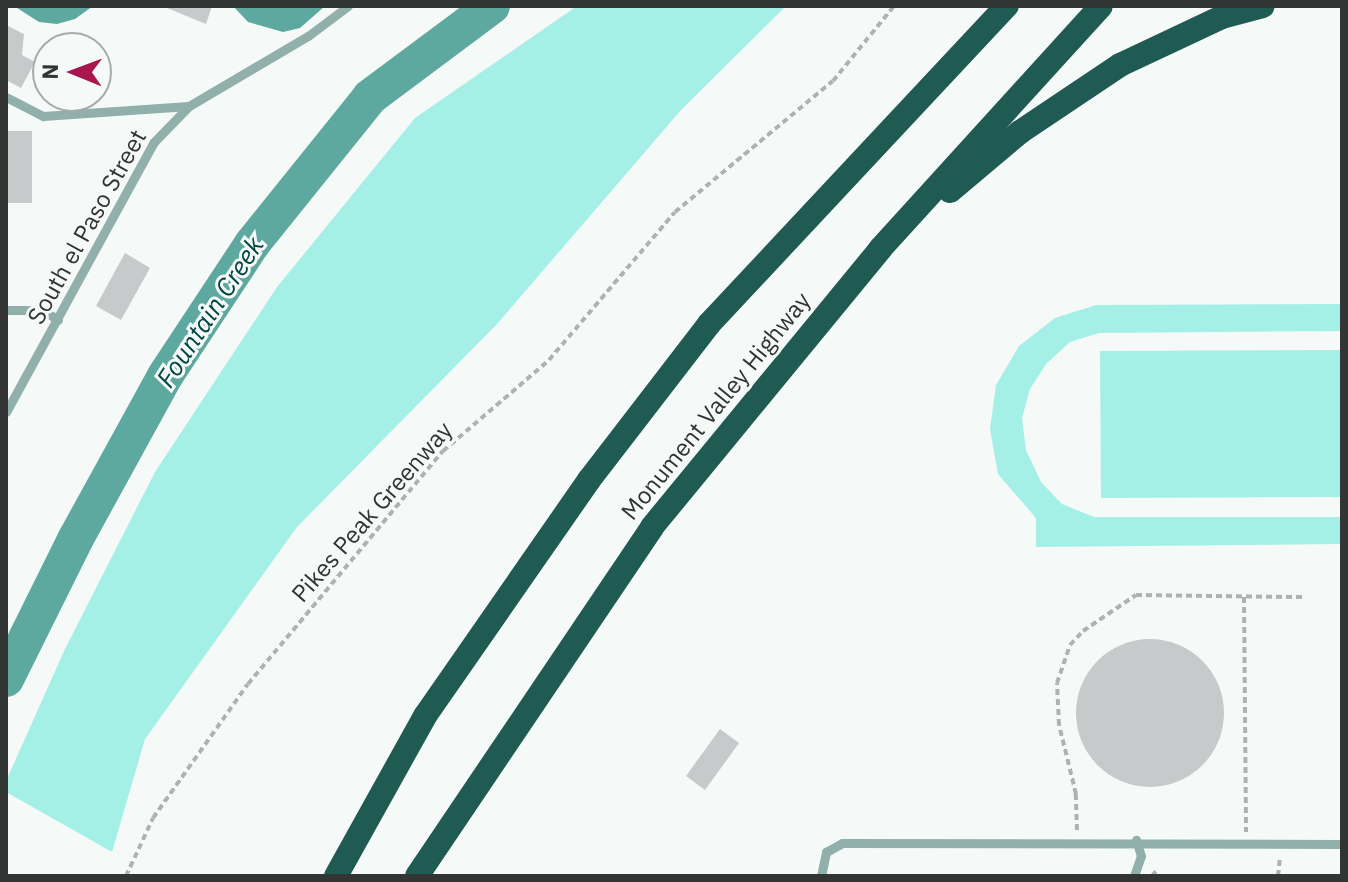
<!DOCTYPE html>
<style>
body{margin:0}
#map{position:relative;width:1348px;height:882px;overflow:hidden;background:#f5f9f8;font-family:"IBM Plex Sans",sans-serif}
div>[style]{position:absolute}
.green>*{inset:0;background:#a5f0e6}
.water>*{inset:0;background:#5ea99f}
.river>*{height:36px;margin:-18px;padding:0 18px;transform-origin:18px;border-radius:18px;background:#5ea99f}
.building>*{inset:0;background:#c6caca}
.round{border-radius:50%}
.path>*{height:4px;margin-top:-2px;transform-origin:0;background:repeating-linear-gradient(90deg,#afb2b1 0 6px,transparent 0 10px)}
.lane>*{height:9px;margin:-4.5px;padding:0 4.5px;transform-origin:4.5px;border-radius:4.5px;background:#91afab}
.highway>*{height:24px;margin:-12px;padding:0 12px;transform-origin:12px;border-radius:12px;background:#1f5a53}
span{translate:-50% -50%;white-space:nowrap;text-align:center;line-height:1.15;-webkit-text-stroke:6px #f5f9f8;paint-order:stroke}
.street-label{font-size:24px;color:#333434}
.water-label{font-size:26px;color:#004741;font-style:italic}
.frame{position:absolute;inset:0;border:8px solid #333434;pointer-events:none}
.north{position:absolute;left:32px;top:32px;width:80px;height:80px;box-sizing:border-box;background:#f5f9f8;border:2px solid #a7aaaa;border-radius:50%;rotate:271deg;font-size:22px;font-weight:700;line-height:32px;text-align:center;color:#333434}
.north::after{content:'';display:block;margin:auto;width:28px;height:36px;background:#a8154f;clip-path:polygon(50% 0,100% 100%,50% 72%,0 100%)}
</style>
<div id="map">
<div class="green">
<i style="clip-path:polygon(577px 6px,786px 6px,681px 110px,497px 324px,297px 527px,145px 739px,112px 852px,6px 792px,6px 781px,65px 649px,155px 472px,277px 287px,415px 118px)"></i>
<i style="clip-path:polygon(1342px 304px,1342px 331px,1099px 333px,1070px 342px,1046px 364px,1030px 389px,1022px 418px,1026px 450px,1041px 482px,1062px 504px,1094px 517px,1342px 517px,1342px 544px,1036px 547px,1036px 518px,998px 474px,990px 429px,996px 385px,1019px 346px,1055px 318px,1096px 305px)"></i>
<i style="clip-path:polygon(1342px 350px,1342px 497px,1101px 498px,1100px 351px)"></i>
</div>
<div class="water">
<i style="clip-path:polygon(14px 6px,93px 6px,75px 19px,57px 24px,39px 22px)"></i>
<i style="clip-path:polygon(233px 6px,325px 6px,300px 28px,283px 32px,248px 22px)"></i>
</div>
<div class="river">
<i style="left:6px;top:679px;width:157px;rotate:-63.6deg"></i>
<i style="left:76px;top:538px;width:185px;rotate:-61.2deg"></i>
<i style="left:165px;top:376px;width:158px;rotate:-56.6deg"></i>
<i style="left:252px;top:244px;width:189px;rotate:-51.2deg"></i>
<i style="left:370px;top:97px;width:152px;rotate:-36.7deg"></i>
</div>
<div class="building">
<i style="clip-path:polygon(162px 6px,212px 6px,206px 24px)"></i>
<i style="clip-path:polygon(6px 25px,24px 34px,22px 55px,35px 62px,21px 88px,6px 80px)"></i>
<i style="clip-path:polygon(6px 131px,32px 131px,32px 203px,6px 203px)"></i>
<i style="clip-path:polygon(125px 253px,150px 268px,121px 320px,96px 306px)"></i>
<i class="round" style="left:1076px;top:639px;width:148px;height:148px"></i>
<i style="clip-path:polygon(720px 729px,739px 743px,705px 790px,686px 776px)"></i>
</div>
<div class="path">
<i style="left:1244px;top:597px;width:235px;rotate:89.5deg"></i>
<i style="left:1077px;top:830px;width:36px;rotate:-92deg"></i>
<i style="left:1076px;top:794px;width:71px;rotate:-103.8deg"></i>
<i style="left:1059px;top:725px;width:42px;rotate:-92.7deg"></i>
<i style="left:1057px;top:683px;width:40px;rotate:-71.1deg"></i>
<i style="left:1070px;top:645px;width:19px;rotate:-47deg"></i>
<i style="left:1083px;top:631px;width:64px;rotate:-34.2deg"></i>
<i style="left:1136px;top:595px;width:170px;rotate:0.7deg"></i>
<i style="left:126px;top:876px;width:64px;rotate:-65deg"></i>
<i style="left:153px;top:818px;width:164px;rotate:-54.7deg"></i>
<i style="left:248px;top:684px;width:304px;rotate:-50.1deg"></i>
<i style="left:443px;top:451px;width:140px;rotate:-40.6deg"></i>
<i style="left:549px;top:360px;width:194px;rotate:-49.6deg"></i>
<i style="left:675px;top:212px;width:205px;rotate:-39.7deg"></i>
<i style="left:833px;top:81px;width:97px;rotate:-50.9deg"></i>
<i style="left:1152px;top:876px;width:6px;rotate:-51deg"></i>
<i style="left:1278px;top:876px;width:19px;rotate:-84deg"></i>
</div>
<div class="lane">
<i style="left:6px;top:97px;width:42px;rotate:27.2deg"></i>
<i style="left:43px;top:116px;width:146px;rotate:-3.9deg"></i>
<i style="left:6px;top:310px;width:37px"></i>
<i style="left:43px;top:310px;width:18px;rotate:34deg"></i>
<i style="left:6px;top:412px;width:307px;rotate:-61.3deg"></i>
<i style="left:153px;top:143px;width:52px;rotate:-45.8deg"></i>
<i style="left:189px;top:106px;width:138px;rotate:-30.5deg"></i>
<i style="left:308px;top:36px;width:50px;rotate:-36.9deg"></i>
<i style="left:821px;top:876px;width:25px;rotate:-78deg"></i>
<i style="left:826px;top:852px;width:18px;rotate:-29deg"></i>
<i style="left:842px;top:843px;width:500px;rotate:0.11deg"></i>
<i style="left:1134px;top:876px;width:21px;rotate:-71deg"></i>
<i style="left:1141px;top:856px;width:17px;rotate:-107deg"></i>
</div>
<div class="highway">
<i style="left:950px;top:191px;width:92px;rotate:-40.1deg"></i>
<i style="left:1020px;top:132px;width:120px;rotate:-33.8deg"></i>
<i style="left:1120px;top:65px;width:113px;rotate:-25.2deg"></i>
<i style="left:1222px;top:17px;width:42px;rotate:-15deg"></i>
<i style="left:336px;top:876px;width:183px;rotate:-60.9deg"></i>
<i style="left:425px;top:716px;width:287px;rotate:-55.2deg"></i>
<i style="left:589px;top:480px;width:197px;rotate:-52.4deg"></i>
<i style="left:709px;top:324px;width:436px;rotate:-46.9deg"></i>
<i style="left:417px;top:876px;width:421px;rotate:-56deg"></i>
<i style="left:652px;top:527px;width:360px;rotate:-50.6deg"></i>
<i style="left:880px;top:249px;width:328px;rotate:-47.7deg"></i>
</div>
<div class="street-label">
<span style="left:87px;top:227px;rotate:-61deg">South el Paso Street</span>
<span style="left:716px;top:406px;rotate:-51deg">Monument Valley Highway</span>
<span style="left:372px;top:512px;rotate:-49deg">Pikes Peak Greenway</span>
</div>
<div class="water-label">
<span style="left:210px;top:312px;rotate:-57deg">Fountain Creek</span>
</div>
<div class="frame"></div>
<div class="north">N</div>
</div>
